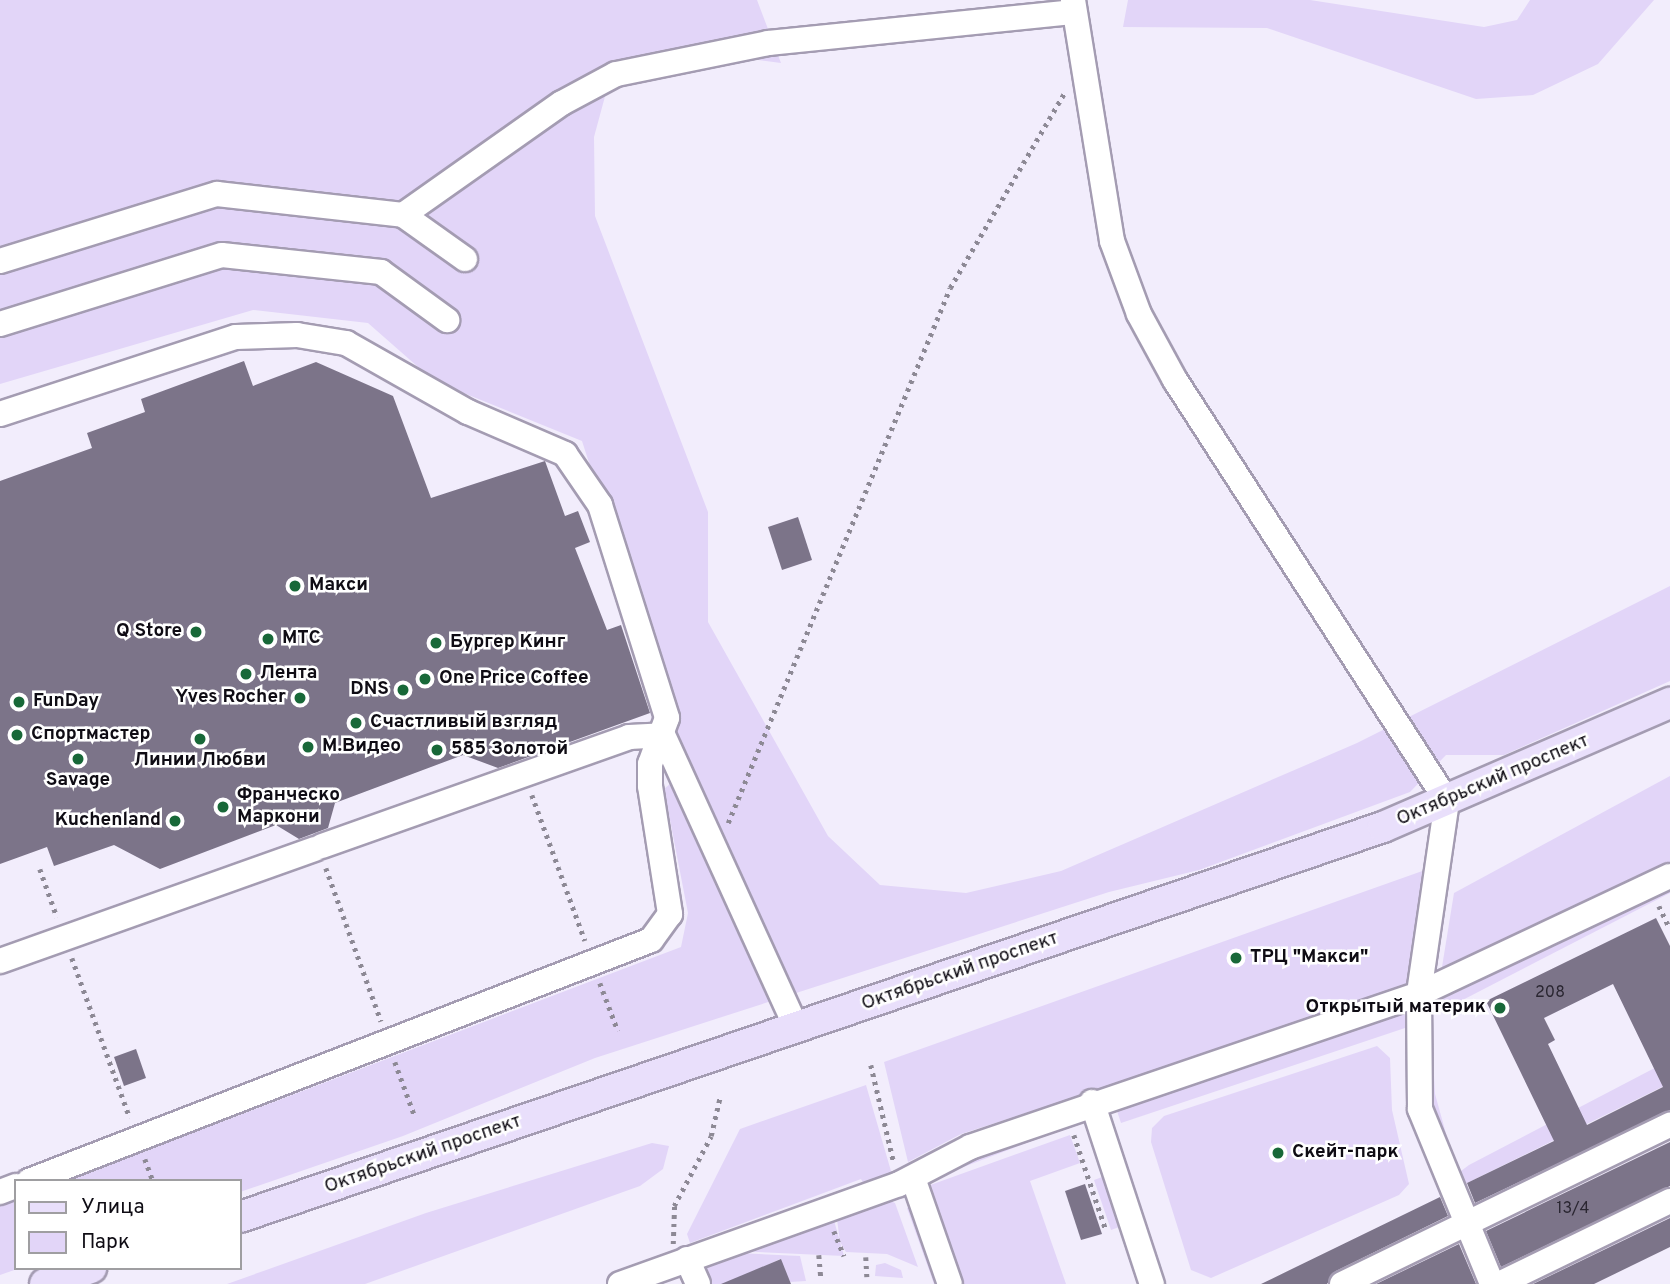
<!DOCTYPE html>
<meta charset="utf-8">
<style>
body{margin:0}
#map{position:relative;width:1670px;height:1284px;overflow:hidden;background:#f2edfc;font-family:Overpass,sans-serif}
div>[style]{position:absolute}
.green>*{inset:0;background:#e2d5f8}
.building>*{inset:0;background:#7c7489}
.path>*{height:4.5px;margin-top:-2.25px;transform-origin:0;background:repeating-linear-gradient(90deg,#8d8995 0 3.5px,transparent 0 8.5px)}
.roads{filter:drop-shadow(2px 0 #a49cb2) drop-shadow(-2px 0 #a49cb2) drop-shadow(0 2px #a49cb2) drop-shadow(0 -2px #a49cb2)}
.minor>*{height:24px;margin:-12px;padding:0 12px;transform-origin:12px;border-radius:12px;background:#fff}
.major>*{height:30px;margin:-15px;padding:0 15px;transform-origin:15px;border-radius:15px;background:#e9dffb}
.dots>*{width:19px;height:19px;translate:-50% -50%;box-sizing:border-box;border:4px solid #fff;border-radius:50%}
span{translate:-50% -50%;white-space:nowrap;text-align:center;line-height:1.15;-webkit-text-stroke:5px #fff;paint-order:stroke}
.number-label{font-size:16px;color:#2a2631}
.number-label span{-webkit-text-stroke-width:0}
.poi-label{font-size:19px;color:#0f0c14;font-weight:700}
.left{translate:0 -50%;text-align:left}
.right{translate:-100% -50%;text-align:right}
.street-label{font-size:19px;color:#0f0c14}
.legend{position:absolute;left:14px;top:1179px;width:228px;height:91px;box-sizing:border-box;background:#fff;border:2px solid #9f9ea1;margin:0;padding:9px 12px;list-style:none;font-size:21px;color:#0f0c14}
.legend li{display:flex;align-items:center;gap:14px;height:35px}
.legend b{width:35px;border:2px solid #9f9ea1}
</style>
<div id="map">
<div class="green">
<i style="clip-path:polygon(0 0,757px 0,781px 63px,708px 53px,610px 78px,594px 137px,595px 216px,708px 512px,708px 622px,828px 836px,880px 885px,966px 893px,1061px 871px,1357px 743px,1670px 586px,1670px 681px,1504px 755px,1446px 755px,1410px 792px,1199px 870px,1109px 892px,595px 1058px,403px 1136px,240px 1192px,240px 1181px,66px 1181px,681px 947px,688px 913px,664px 789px,688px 769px,582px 441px,434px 381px,368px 323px,253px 310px,0 384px)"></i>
<i style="clip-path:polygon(1128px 0,1310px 0,1484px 27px,1517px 20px,1530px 0,1654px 0,1598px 64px,1533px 95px,1476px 99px,1267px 28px,1123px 27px)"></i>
<i style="clip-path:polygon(1670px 776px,1670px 893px,1451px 1006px,1436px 1004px,1454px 893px)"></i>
<i style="clip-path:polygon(1428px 869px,1405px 991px,961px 1134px,908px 1162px,884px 1062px)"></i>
<i style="clip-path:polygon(1409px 1005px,1405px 1028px,1121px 1123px,1114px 1102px)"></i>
<i style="clip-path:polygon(1431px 1024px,1435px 1094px,1455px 1166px,1428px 1108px)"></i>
<i style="clip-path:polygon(1377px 1046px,1390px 1058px,1392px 1110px,1409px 1184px,1399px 1195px,1211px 1278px,1191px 1270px,1151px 1142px,1152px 1128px,1164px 1116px)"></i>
<i style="clip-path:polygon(1670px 1060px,1670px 1083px,1461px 1186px,1457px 1174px,1469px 1165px)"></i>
<i style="clip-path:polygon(866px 1085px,893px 1178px,865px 1186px,861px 1179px,690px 1243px,687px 1234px,740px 1129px)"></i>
<i style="clip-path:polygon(1081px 1113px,1084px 1121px,937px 1177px,939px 1169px)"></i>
<i style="clip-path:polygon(1070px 1135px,1080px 1163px,1030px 1181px,1066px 1284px,955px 1284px,922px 1188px)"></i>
<i style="clip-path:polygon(652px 1143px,669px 1146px,663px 1169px,640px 1186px,365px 1284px,227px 1284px,426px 1213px)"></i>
<i style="clip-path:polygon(1105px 1176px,1122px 1226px,1111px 1230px,1094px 1180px)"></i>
<i style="clip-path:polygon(16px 1200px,20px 1268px,0 1275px,0 1206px)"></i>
<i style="clip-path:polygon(888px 1200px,895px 1203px,918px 1267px,887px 1254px,846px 1252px,840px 1242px,837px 1219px)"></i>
<i style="clip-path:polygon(917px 1202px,946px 1284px,934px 1284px,907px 1208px)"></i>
<i style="clip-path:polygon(833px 1217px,844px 1256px,737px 1251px)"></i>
<i style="clip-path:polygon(739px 1253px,800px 1256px,806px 1281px,790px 1282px,780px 1259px,727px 1284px,704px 1284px,699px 1268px)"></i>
<i style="clip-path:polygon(885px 1263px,901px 1270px,903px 1278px,875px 1276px,876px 1265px)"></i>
</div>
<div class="building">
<i style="clip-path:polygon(244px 361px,253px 386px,316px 362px,393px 396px,431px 498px,545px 461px,565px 516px,578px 511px,590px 542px,575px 548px,607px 630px,621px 625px,650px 713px,498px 768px,463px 755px,335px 803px,328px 828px,299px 839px,276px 825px,160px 869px,114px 845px,54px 866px,47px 847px,0 864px,0 481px,92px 448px,87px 433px,145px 412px,141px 399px)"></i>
<i style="clip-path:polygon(798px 517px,812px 560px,782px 570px,768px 527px)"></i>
<i style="clip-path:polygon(evenodd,1656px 918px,1670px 946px,1670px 1110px,1475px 1203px,1467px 1183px,1554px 1141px,1486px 1001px,1656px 918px,1613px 984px,1663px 1087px,1587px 1125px,1548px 1044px,1555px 1040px,1544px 1018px,1613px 984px)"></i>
<i style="clip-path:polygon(136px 1049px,146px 1078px,124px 1086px,114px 1057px)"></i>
<i style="clip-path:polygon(1670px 1142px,1670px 1186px,1501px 1267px,1486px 1231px)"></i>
<i style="clip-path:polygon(1085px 1184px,1102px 1234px,1081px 1240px,1065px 1191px)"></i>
<i style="clip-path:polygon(1440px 1197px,1448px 1216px,1336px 1271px,1327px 1284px,1261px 1284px)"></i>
<i style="clip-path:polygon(1670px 1218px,1670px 1247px,1594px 1284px,1533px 1284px)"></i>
<i style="clip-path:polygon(1459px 1244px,1476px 1284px,1376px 1284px)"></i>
<i style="clip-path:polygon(781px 1259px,791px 1284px,721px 1284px)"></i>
</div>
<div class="path">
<i style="left:532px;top:795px;width:155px;rotate:70deg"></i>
<i style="left:728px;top:823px;width:579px;rotate:-67.46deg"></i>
<i style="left:950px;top:288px;width:227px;rotate:-59.6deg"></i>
<i style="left:326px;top:868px;width:163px;rotate:70.2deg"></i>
<i style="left:40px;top:869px;width:51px;rotate:70.5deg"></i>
<i style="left:1659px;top:906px;width:25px;rotate:64deg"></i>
<i style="left:72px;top:958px;width:170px;rotate:70.1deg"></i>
<i style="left:600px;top:983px;width:51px;rotate:69.4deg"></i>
<i style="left:395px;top:1062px;width:55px;rotate:69.9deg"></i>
<i style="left:871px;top:1065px;width:101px;rotate:76.8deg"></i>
<i style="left:1074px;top:1135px;width:100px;rotate:71.4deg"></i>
<i style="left:145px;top:1159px;width:23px;rotate:70deg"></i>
<i style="left:834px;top:1231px;width:27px;rotate:68deg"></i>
<i style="left:673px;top:1244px;width:38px;rotate:-88deg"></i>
<i style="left:674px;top:1206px;width:79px;rotate:-62.1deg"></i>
<i style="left:711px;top:1136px;width:39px;rotate:-77deg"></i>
<i style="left:819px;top:1255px;width:25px;rotate:85deg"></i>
<i style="left:866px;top:1257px;width:20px;rotate:87deg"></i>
</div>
<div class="roads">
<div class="minor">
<i style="left:1073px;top:0;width:244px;rotate:80.8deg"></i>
<i style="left:1112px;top:241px;width:78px;rotate:69.7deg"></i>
<i style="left:1139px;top:314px;width:75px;rotate:61.4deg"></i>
<i style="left:1175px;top:380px;width:501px;rotate:57.13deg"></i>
<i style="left:1447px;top:801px;width:195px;rotate:98.3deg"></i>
<i style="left:1419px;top:994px;width:115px;rotate:89.5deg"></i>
<i style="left:1420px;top:1109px;width:189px;rotate:67.6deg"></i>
<i style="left:403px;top:215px;width:76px;rotate:35.4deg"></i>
<i style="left:0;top:261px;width:227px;rotate:-17.2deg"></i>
<i style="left:217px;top:194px;width:187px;rotate:6.4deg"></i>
<i style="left:403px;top:215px;width:194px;rotate:-35.2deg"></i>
<i style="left:562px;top:103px;width:61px;rotate:-28.2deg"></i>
<i style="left:616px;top:74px;width:155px;rotate:-11.5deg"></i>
<i style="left:768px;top:43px;width:306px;rotate:-5.8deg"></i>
<i style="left:0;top:324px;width:232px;rotate:-17.3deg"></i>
<i style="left:222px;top:255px;width:160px;rotate:6.1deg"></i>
<i style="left:381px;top:272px;width:82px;rotate:36deg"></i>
<i style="left:0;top:414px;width:248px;rotate:-18.1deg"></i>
<i style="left:236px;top:337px;width:61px;rotate:-1.9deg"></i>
<i style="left:297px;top:335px;width:50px;rotate:9.3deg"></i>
<i style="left:346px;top:343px;width:140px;rotate:29.5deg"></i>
<i style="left:468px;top:412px;width:106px;rotate:23.4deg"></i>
<i style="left:565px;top:454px;width:62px;rotate:55.5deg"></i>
<i style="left:600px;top:505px;width:223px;rotate:72.5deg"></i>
<i style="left:667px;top:718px;width:49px;rotate:110.3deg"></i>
<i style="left:650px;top:764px;width:22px;rotate:90deg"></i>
<i style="left:650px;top:786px;width:130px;rotate:81.1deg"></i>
<i style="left:670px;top:914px;width:32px;rotate:126deg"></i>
<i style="left:651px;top:940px;width:667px;rotate:158.82deg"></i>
<i style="left:322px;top:846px;width:326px;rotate:-19.5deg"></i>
<i style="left:629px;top:737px;width:34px;rotate:-3deg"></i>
<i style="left:663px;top:735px;width:321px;rotate:65.5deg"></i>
<i style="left:0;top:961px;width:334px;rotate:-19.6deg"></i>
<i style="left:1092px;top:1102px;width:192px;rotate:71.8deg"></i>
<i style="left:913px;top:1178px;width:112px;rotate:70.8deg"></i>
<i style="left:0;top:1192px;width:17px;rotate:-21deg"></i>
<i style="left:687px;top:1259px;width:27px;rotate:66deg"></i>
<i style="left:620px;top:1284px;width:296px;rotate:-19.7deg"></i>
<i style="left:899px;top:1184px;width:80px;rotate:-27.5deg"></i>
<i style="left:970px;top:1147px;width:474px;rotate:-18.8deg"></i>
<i style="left:1419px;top:994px;width:277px;rotate:-25.2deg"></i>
<i style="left:1342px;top:1284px;width:365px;rotate:-25.9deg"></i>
<i style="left:1499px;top:1284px;width:190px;rotate:-25.9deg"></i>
</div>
<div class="major">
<i style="left:240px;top:1217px;width:1208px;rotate:-18.84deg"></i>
<i style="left:1383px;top:827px;width:313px;rotate:-23.4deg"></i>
<i style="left:45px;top:1284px;width:49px;rotate:-19.2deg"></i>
</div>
</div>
<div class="dots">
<i style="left:295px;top:586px;background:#186838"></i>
<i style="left:196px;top:632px;background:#186838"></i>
<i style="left:268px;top:639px;background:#186838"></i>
<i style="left:436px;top:643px;background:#186838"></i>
<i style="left:246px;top:674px;background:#186838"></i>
<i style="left:425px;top:679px;background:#186838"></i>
<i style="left:403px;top:690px;background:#186838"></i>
<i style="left:300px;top:698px;background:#186838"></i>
<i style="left:19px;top:702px;background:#186838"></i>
<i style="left:356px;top:723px;background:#186838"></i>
<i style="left:17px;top:735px;background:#186838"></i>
<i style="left:200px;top:739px;background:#186838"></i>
<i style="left:308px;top:747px;background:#186838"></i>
<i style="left:437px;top:750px;background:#186838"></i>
<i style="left:78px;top:759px;background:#186838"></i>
<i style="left:223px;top:807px;background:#186838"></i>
<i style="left:175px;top:821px;background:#186838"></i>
<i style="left:1236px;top:958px;background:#186838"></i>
<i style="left:1500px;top:1008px;background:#186838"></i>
<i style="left:1278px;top:1153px;background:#186838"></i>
</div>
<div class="number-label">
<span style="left:1550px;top:993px">208</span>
<span style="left:1573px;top:1209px">13/4</span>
</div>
<div class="poi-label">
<span class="left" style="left:309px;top:586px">Макси</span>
<span class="right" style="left:182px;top:632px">Q Store</span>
<span class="left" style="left:282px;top:639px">МТС</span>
<span class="left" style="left:450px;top:643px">Бургер Кинг</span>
<span class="left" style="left:260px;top:674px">Лента</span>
<span class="left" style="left:439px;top:679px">One Price Coffee</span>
<span class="right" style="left:389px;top:690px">DNS</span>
<span class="right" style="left:286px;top:698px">Yves Rocher</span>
<span class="left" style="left:33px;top:702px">FunDay</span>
<span class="left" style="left:370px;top:723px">Счастливый взгляд</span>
<span class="left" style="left:31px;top:735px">Спортмастер</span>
<span class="left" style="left:322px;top:747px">М.Видео</span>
<span class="left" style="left:451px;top:750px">585 Золотой</span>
<span style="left:200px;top:761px">Линии Любви</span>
<span style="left:78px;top:781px">Savage</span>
<span class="left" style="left:237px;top:807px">Франческо<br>Маркони</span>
<span class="right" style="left:161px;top:821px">Kuchenland</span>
<span class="left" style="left:1250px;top:958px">ТРЦ "Макси"</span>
<span class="right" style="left:1486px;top:1008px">Открытый материк</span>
<span class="left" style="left:1292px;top:1153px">Скейт-парк</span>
</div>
<div class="street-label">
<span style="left:1493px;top:781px;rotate:-23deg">Октябрьский проспект</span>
<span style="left:960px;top:972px;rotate:-19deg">Октябрьский проспект</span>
<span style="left:423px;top:1155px;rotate:-19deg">Октябрьский проспект</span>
</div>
<ul class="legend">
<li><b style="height:9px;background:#e9dffb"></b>Улица</li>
<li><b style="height:19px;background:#e2d5f8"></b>Парк</li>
</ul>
</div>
